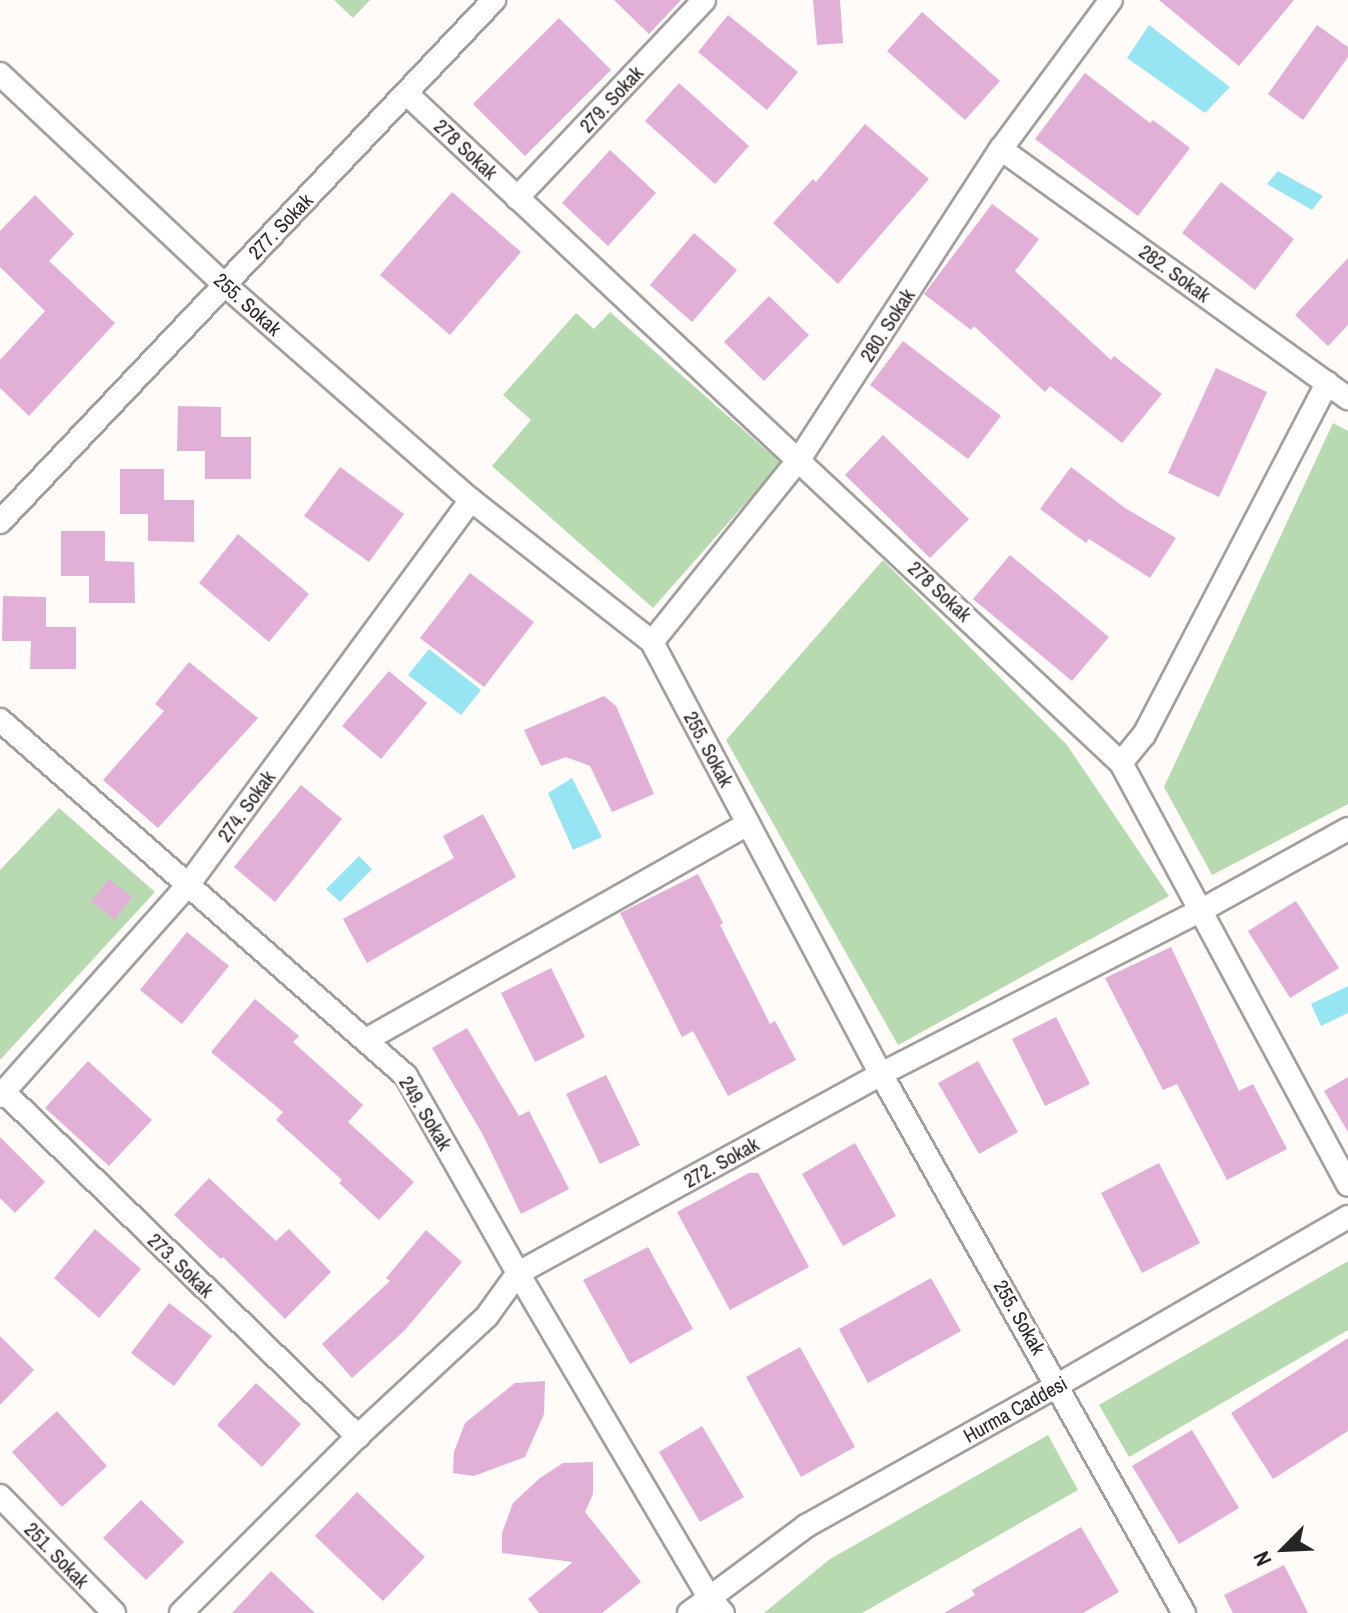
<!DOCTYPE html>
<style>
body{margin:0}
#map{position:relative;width:1348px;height:1613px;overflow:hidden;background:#fefbf9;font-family:"Archivo Narrow",sans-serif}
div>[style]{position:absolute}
.green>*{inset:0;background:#b8dab1}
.water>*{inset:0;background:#97e5f3}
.building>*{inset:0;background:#e2afd7}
.roads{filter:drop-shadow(2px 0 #a19e9d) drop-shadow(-2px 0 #a19e9d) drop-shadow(0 2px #a19e9d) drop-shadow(0 -2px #a19e9d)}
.street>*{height:22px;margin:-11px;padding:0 11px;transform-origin:11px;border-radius:11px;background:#fff}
span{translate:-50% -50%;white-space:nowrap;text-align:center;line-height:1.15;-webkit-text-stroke:6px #fefbf9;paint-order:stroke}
.street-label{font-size:20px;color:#272525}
.north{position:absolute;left:1244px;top:1509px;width:80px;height:80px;-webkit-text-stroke:6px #fefbf9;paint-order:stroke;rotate:246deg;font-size:22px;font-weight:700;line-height:32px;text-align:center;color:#272525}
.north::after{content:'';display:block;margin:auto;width:28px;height:36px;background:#272525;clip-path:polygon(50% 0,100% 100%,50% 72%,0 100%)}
</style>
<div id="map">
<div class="green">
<i style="clip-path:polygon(334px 0,370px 0,353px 18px)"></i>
<i style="clip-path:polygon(610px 312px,781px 463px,653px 608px,492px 466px,531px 420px,503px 395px,576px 313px,594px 329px)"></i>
<i style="clip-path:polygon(1333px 423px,1348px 431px,1348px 804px,1212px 875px,1164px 787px)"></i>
<i style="clip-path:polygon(883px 560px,1067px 745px,1169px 896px,898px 1045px,726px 740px)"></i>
<i style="clip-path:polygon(59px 808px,155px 892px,0 1060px,0 870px)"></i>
<i style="clip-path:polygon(1348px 1261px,1348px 1330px,1129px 1457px,1099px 1405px)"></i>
<i style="clip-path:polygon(1048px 1435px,1078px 1490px,862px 1613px,764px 1613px,830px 1559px)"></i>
</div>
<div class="water">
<i style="clip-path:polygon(1149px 25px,1230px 87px,1205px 113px,1127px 58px)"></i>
<i style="clip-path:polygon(1278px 171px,1323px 196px,1312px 210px,1267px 184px)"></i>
<i style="clip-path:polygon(429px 649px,481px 690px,461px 715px,408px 675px)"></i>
<i style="clip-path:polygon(572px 778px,602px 837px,573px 850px,548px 793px)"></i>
<i style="clip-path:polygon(359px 856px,372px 869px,340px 902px,326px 889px)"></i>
<i style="clip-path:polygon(1348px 986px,1348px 1013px,1321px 1026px,1311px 1004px)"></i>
</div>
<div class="building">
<i style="clip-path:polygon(614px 0,681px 0,649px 34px)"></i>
<i style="clip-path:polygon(813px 0,840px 0,843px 43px,817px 45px)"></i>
<i style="clip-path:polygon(1159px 0,1294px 0,1239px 66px)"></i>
<i style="clip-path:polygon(922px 12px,1000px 81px,965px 120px,887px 51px)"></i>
<i style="clip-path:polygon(728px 15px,798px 72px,767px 110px,698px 52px)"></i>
<i style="clip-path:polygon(559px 18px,611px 70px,525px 156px,473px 104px)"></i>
<i style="clip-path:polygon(1317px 25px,1348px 47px,1348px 57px,1303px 120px,1268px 94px)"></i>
<i style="clip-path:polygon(1085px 73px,1150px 123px,1153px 120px,1190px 148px,1138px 216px,1035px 139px)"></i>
<i style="clip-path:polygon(679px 83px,749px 146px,715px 184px,645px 121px)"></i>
<i style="clip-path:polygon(865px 124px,929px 179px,838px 284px,773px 223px,813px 179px,816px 182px)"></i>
<i style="clip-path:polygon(610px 150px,656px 193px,608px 246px,562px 203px)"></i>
<i style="clip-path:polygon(1221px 182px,1294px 239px,1255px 290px,1182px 233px)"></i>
<i style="clip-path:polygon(452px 192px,521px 252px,450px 335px,380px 275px)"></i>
<i style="clip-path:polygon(35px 195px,74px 234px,49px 261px,115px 323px,29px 416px,0 388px,0 360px,45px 311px,0 267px,0 231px)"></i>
<i style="clip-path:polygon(992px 204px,1039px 239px,1015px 271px,1111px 360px,1114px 356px,1162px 394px,1122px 443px,1050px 386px,1045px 392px,974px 326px,971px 330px,924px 294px)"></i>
<i style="clip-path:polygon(694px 233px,737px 270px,692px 322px,650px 285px)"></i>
<i style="clip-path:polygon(1348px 258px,1348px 325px,1328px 346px,1295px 315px)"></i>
<i style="clip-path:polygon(769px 296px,809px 335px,764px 381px,724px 342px)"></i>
<i style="clip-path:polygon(903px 341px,1001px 416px,968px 459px,870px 385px)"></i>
<i style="clip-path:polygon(1216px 368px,1267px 392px,1219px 497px,1168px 473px)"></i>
<i style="clip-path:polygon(178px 406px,221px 407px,221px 437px,251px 437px,251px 479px,205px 479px,205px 451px,177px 451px)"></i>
<i style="clip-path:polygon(883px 435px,969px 519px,930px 558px,845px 475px)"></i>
<i style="clip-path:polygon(340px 467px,404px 514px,369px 562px,304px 516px)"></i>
<i style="clip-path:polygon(1071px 467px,1125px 508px,1176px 538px,1150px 578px,1089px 539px,1086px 543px,1040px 509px)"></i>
<i style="clip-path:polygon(120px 469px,164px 469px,164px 500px,194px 500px,194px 542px,148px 541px,148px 514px,120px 514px)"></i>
<i style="clip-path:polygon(61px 531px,105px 531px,105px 561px,134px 562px,135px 603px,89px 603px,89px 576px,61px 576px)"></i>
<i style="clip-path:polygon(238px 534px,309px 594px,269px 642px,199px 583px)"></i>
<i style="clip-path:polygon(1010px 555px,1109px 637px,1072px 681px,973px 599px)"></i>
<i style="clip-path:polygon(470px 573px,534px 622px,484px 687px,420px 638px)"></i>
<i style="clip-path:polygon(3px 596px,46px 597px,46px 627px,76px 627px,76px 669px,30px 669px,31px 641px,2px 641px)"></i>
<i style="clip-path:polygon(189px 662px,258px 718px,158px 828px,103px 780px,164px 711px,155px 704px)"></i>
<i style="clip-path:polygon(389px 671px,427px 703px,381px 759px,342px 726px)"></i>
<i style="clip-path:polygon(604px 696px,616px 706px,654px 794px,612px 812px,590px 766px,566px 757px,541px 766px,524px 730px)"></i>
<i style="clip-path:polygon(301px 785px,342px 819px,275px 902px,234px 867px)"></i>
<i style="clip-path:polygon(483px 814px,516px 877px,367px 963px,343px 919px,454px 858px,443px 836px)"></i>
<i style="clip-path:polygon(698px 874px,723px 923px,720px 925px,770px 1024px,775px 1021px,796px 1060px,728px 1096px,693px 1031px,682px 1037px,620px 913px)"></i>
<i style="clip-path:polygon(109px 879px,132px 897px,114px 920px,91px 901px)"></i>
<i style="clip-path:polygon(1296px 901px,1339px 968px,1290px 998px,1248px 931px)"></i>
<i style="clip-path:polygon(187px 932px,229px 966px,182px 1024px,140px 990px)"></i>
<i style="clip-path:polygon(1171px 947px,1239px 1091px,1253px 1084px,1287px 1149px,1227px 1180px,1177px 1084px,1163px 1090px,1105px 978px)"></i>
<i style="clip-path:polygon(551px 968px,585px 1037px,535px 1062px,501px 993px)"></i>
<i style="clip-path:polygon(255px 999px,299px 1036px,293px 1042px,363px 1105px,348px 1122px,414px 1182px,379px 1220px,339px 1183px,342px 1180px,276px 1120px,283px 1112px,211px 1052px)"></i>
<i style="clip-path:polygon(1056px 1017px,1090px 1084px,1045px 1106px,1012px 1039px)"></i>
<i style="clip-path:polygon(467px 1028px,519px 1116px,529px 1111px,569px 1189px,521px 1214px,483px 1135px,432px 1048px)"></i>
<i style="clip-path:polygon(88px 1061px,152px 1120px,109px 1166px,45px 1108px)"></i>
<i style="clip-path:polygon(978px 1061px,1018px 1132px,979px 1154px,938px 1083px)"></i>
<i style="clip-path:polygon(606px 1075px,640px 1145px,600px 1164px,566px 1094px)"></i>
<i style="clip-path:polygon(1348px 1077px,1348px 1132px,1324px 1091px)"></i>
<i style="clip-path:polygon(0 1137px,45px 1182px,15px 1213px,0 1198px)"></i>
<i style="clip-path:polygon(855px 1143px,896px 1216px,843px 1246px,802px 1174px)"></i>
<i style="clip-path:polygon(1159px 1163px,1200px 1243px,1142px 1273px,1101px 1193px)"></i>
<i style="clip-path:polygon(749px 1173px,758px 1173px,809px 1267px,730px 1310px,677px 1212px)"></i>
<i style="clip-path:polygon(209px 1178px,276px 1241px,289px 1229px,331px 1272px,285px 1319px,223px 1257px,221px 1259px,174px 1215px)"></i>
<i style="clip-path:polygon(95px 1229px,141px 1269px,99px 1318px,54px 1278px)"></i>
<i style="clip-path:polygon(426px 1230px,462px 1262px,405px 1330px,352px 1378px,322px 1344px,390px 1281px,386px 1278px)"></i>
<i style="clip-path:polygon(648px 1247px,693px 1329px,630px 1364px,583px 1280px)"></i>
<i style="clip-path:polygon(931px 1278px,961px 1331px,868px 1383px,839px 1329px)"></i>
<i style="clip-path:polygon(169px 1303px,212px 1336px,174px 1386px,131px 1353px)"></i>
<i style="clip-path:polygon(0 1336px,34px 1370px,0 1405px)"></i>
<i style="clip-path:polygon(1348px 1338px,1348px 1431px,1273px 1479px,1231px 1413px)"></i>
<i style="clip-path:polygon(800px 1347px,855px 1447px,801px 1477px,746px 1377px)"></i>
<i style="clip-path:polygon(545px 1381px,544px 1414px,525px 1457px,474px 1476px,453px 1473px,454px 1452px,465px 1423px,515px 1383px)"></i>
<i style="clip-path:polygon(256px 1383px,301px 1424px,262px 1467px,217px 1425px)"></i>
<i style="clip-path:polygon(57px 1411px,107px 1466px,62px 1507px,12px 1452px)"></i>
<i style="clip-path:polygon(702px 1426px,744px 1497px,700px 1522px,659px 1452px)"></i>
<i style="clip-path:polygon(1192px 1430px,1239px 1508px,1179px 1544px,1132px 1466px)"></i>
<i style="clip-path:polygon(593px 1462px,593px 1494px,585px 1512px,641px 1582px,602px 1613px,539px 1613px,528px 1599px,573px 1562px,502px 1553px,502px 1533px,513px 1503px,540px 1478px,563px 1463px)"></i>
<i style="clip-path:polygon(357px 1492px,425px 1557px,383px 1601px,315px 1536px)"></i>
<i style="clip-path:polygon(141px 1500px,184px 1542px,146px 1580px,103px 1538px)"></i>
<i style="clip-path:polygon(1081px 1527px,1119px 1592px,1083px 1613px,944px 1613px,975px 1595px,972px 1590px)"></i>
<i style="clip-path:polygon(1284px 1565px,1308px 1613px,1233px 1613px,1224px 1595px)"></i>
<i style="clip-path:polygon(271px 1571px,315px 1613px,232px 1613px)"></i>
</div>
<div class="roads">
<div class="street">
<i style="left:0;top:74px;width:307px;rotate:43.2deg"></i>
<i style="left:224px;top:284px;width:328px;rotate:41.2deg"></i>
<i style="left:471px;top:500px;width:230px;rotate:38.1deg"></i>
<i style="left:652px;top:642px;width:489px;rotate:62.1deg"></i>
<i style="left:881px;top:1074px;width:618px;rotate:60.66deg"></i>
<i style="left:407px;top:94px;width:978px;rotate:43.14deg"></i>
<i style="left:1121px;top:763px;width:479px;rotate:61.7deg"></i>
<i style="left:1001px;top:149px;width:427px;rotate:35.7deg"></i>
<i style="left:517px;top:198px;width:272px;rotate:-46.6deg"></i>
<i style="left:0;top:522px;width:719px;rotate:-46.58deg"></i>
<i style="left:652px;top:642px;width:236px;rotate:-51.2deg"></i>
<i style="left:800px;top:458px;width:369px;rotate:-57deg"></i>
<i style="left:1001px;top:149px;width:185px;rotate:-53.6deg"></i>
<i style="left:0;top:720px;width:540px;rotate:41.25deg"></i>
<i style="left:406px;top:1076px;width:227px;rotate:60.4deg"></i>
<i style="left:518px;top:1273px;width:376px;rotate:59.5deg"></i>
<i style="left:709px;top:1597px;width:21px;rotate:49deg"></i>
<i style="left:1121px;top:763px;width:36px;rotate:-51deg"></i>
<i style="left:1144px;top:735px;width:397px;rotate:-62.5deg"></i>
<i style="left:366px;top:1040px;width:439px;rotate:-29.5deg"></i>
<i style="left:4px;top:1092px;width:494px;rotate:44.2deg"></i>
<i style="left:0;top:1096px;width:283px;rotate:-48.3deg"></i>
<i style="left:188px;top:885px;width:478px;rotate:-53.7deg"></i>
<i style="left:0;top:1496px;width:163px;rotate:45.7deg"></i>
<i style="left:181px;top:1613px;width:250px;rotate:-45deg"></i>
<i style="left:358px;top:1436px;width:176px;rotate:-42.9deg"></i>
<i style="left:487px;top:1316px;width:53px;rotate:-54.2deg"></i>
<i style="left:518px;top:1273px;width:414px;rotate:-28.7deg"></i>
<i style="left:881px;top:1074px;width:356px;rotate:-27.1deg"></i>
<i style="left:1198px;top:912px;width:171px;rotate:-29deg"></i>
<i style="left:689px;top:1613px;width:146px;rotate:-36.6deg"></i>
<i style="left:806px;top:1526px;width:289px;rotate:-29.2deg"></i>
<i style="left:1058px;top:1385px;width:335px;rotate:-30.1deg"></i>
</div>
</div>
<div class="street-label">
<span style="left:611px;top:99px;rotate:-47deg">279. Sokak</span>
<span style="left:466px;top:149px;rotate:43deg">278 Sokak</span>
<span style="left:280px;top:226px;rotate:-46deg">277. Sokak</span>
<span style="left:1175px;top:273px;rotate:36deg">282. Sokak</span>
<span style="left:248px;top:304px;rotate:42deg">255. Sokak</span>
<span style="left:887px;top:325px;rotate:-57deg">280. Sokak</span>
<span style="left:940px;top:591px;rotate:43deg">278 Sokak</span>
<span style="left:709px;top:749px;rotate:62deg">255. Sokak</span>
<span style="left:246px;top:806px;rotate:-54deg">274. Sokak</span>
<span style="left:426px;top:1113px;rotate:59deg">249. Sokak</span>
<span style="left:721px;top:1162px;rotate:-29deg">272. Sokak</span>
<span style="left:181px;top:1265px;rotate:44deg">273. Sokak</span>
<span style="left:1020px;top:1317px;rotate:60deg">255. Sokak</span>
<span style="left:1015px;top:1409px;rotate:-29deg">Hurma Caddesi</span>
<span style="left:57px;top:1555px;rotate:46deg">251. Sokak</span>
</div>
<div class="north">N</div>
</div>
